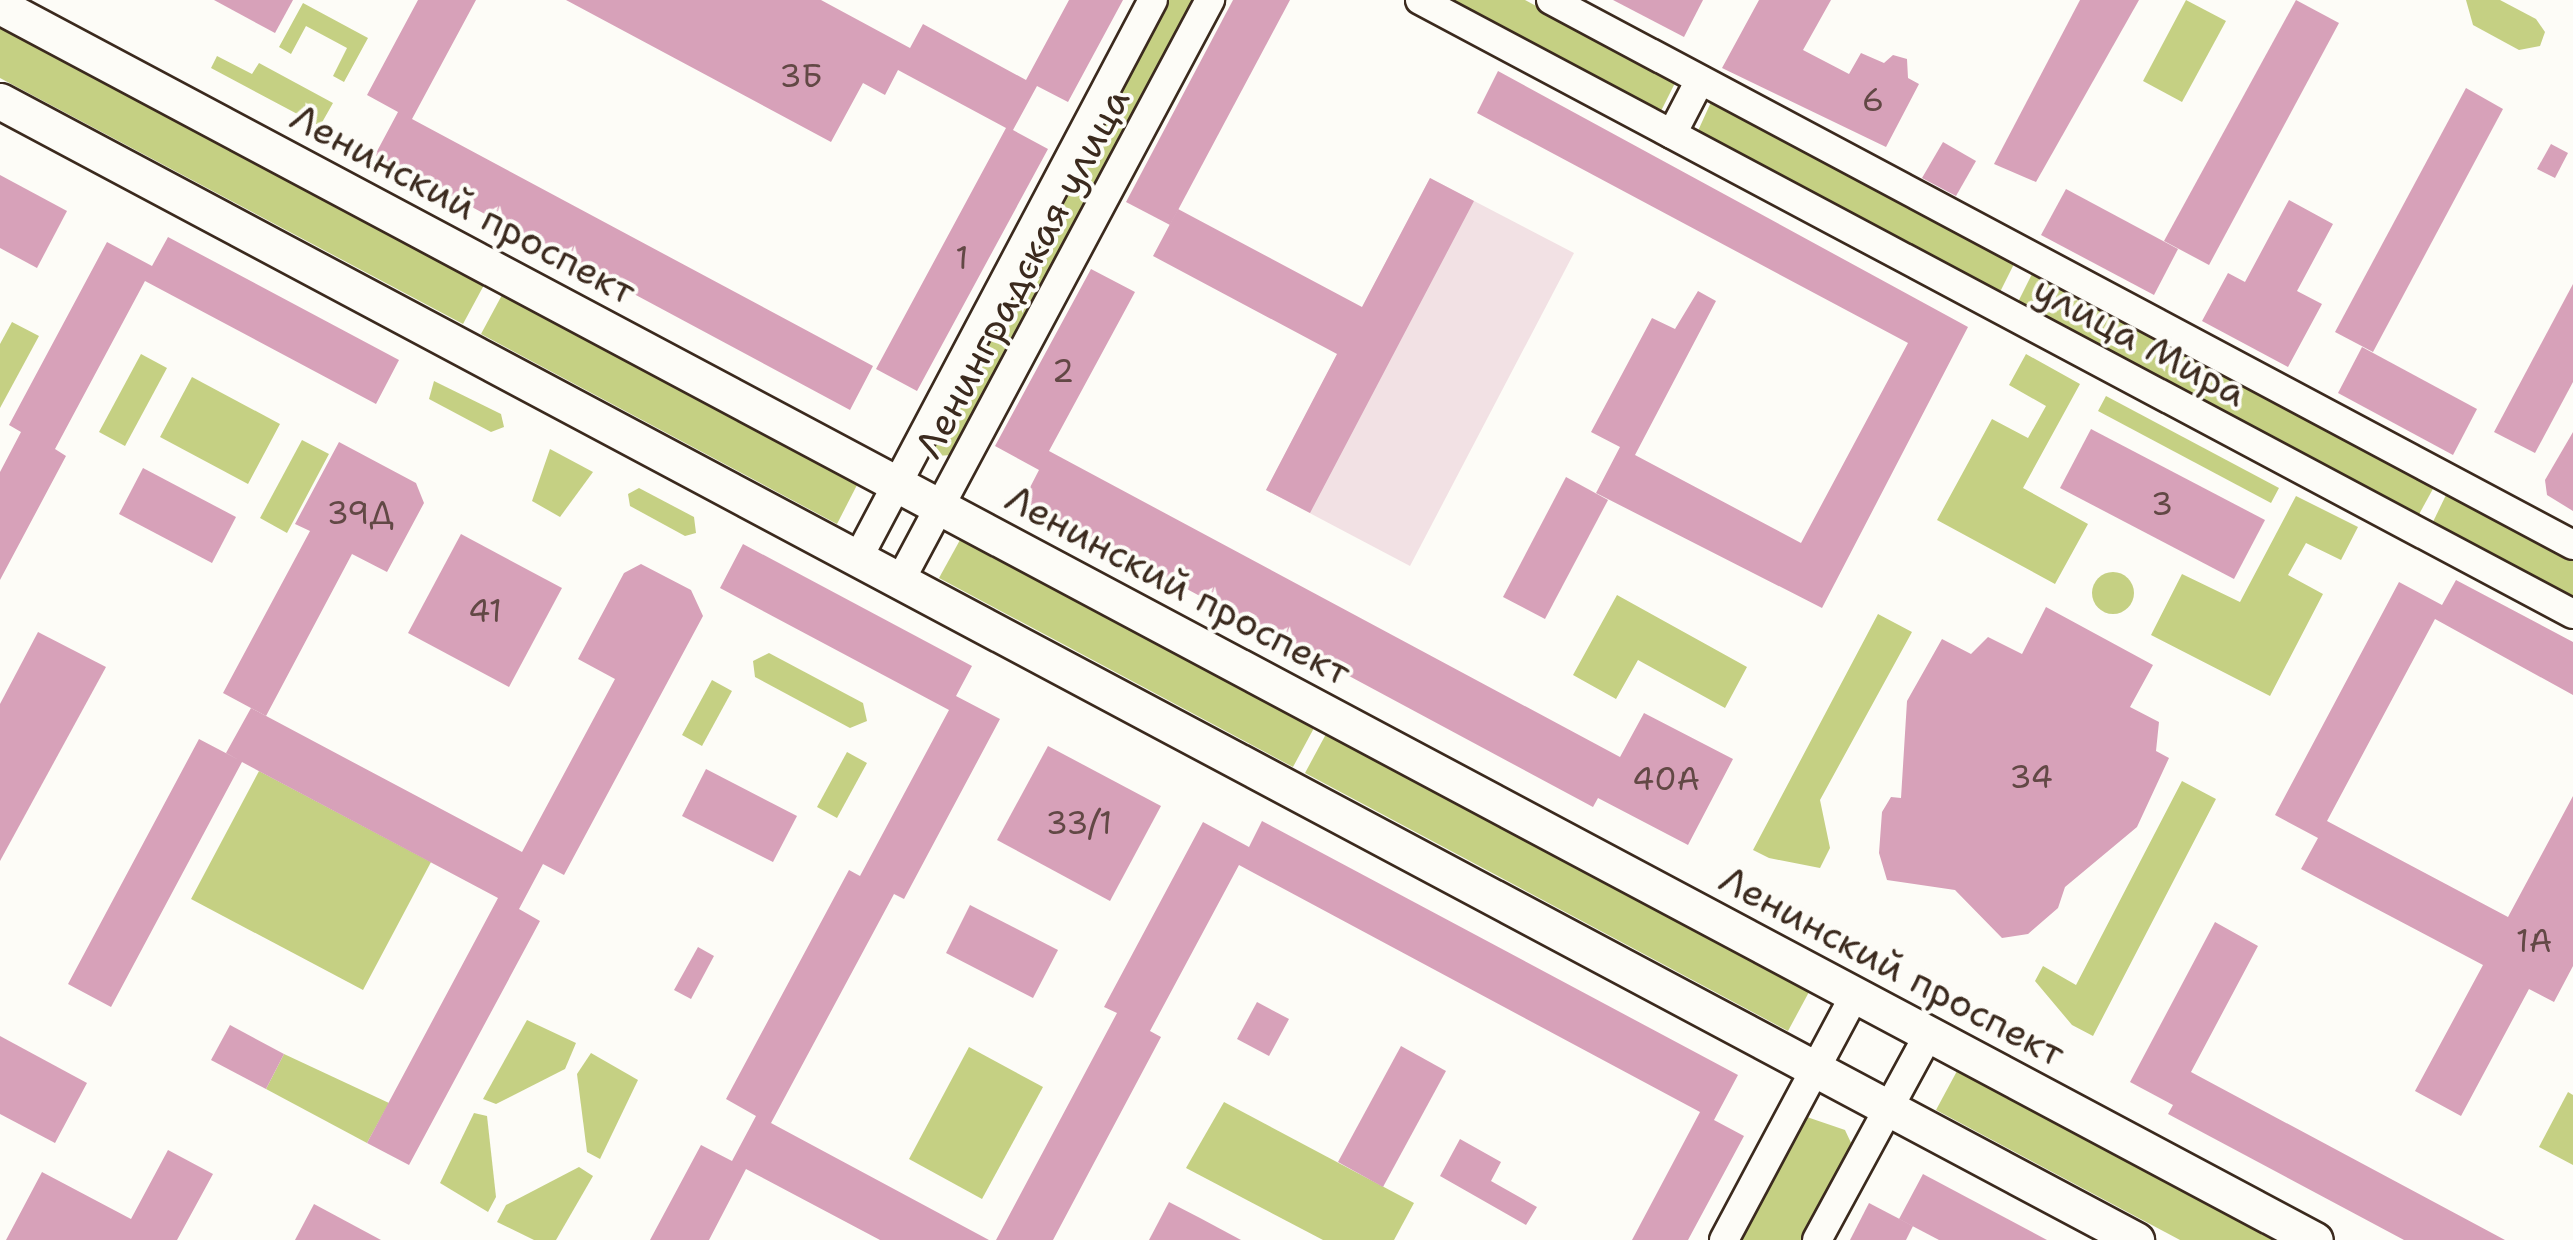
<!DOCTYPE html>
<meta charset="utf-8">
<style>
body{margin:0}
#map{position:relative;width:2573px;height:1240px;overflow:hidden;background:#fdfcf7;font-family:"Shantell Sans",sans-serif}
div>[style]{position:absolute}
.built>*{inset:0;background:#f2e1e4}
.green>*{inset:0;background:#c5d083}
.round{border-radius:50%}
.building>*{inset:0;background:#d7a1b9}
.roads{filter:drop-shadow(2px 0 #3b2a1e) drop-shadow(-2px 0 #3b2a1e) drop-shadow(0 2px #3b2a1e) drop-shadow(0 -2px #3b2a1e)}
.minor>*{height:28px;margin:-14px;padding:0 14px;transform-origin:14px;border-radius:14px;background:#fdfcf7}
.major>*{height:35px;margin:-17.5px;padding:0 17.5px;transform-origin:17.5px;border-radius:17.5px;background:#fdfcf7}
span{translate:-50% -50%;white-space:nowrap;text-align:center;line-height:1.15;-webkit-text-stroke:8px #fdfcf7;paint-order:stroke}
.number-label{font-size:32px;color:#624845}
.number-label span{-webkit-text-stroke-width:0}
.street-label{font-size:38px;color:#3b2a1e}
</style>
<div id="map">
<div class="built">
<i style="clip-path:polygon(1430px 178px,1574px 253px,1410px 566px,1266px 490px)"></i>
</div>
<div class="green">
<i style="clip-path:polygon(1164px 0,1195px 0,952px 455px,936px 456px,930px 447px)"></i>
<i style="clip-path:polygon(1449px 0,1525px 0,1676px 81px,1660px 113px)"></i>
<i style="clip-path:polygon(2186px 0,2226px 21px,2182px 102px,2143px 81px)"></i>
<i style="clip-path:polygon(2466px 0,2500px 0,2536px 19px,2545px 32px,2540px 46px,2519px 50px,2473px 25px)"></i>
<i style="clip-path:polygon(303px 3px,368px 38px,344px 82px,333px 76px,347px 48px,306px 26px,291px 54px,279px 47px)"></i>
<i style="clip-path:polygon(0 28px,484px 285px,463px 324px,0 78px)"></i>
<i style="clip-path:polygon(217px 56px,252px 74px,259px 63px,333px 103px,320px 126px,211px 68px)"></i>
<i style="clip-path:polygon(1712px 100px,2015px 262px,1999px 294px,1697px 133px)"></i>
<i style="clip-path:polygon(2033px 272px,2434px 487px,2417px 518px,2017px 304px)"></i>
<i style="clip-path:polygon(502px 295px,857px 485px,837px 524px,481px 334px)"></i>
<i style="clip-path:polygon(12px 322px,39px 336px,0 408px,0 344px)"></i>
<i style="clip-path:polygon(141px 354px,167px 368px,125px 446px,99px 432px)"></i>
<i style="clip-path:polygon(2026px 354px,2080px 384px,2023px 488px,2088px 524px,2055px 584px,1937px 520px,1992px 419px,2028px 438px,2046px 406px,2009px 385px)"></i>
<i style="clip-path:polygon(192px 377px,280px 424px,248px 484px,160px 437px)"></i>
<i style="clip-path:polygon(434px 381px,501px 414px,504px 427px,491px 432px,429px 399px)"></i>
<i style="clip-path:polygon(2106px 396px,2279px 488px,2271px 503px,2098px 411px)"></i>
<i style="clip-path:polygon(302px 440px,329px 454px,287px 533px,260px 518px)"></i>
<i style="clip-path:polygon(550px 449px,593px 472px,560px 517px,532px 501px)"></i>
<i style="clip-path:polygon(639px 488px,694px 517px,696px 533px,685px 536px,630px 506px,628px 494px)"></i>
<i style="clip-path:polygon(2447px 493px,2573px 561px,2573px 602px,2431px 526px)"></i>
<i style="clip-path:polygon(2296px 496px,2358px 527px,2341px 560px,2306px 543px,2288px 575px,2323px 594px,2270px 696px,2151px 635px,2182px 574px,2240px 602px)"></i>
<i style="clip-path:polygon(960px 540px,1314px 728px,1293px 767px,939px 578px)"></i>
<i class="round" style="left:2092px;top:572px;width:42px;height:42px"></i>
<i style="clip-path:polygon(1617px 595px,1747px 667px,1725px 708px,1638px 660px,1616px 699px,1573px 675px)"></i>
<i style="clip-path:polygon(1878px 614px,1912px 632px,1820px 800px,1830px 848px,1820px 868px,1769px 858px,1753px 850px)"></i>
<i style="clip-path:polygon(769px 653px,863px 703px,867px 721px,850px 728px,755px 677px,753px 661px)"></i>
<i style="clip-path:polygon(712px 680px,732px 691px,702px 746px,682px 735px)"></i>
<i style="clip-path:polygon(1326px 734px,1809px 992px,1788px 1031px,1305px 773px)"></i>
<i style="clip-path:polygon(847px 752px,867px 763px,837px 818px,817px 807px)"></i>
<i style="clip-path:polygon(259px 771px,431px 862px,363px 990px,191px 899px)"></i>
<i style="clip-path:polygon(2182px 781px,2216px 799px,2093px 1036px,2072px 1025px,2035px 981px,2043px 966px,2076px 985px)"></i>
<i style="clip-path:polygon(527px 1020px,576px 1043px,565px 1069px,496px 1104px,483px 1099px)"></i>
<i style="clip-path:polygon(969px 1047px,1043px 1087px,982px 1199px,909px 1159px)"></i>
<i style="clip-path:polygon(591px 1053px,638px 1080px,600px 1159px,587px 1152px,577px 1074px)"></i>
<i style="clip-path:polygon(284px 1054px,389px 1103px,367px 1143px,266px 1089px)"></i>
<i style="clip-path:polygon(1957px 1071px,2275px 1240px,2180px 1240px,1936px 1110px)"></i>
<i style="clip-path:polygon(2568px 1092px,2573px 1095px,2573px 1165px,2539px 1147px)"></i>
<i style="clip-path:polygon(1224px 1102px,1414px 1203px,1394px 1240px,1323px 1240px,1186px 1168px)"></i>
<i style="clip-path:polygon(474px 1113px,487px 1116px,496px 1197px,488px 1212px,440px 1183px)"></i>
<i style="clip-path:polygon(1804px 1116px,1845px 1130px,1852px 1145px,1802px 1240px,1736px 1240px)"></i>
<i style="clip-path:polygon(579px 1167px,593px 1176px,556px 1240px,534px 1240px,497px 1222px,506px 1205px)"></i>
</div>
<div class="building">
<i style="clip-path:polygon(214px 0,293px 0,275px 33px)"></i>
<i style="clip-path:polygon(418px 0,476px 0,412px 119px,873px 366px,850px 410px,375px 155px,398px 112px,367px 95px)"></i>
<i style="clip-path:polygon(566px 0,821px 0,910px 48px,923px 24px,1026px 80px,1069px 0,1123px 0,1068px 102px,1037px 86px,1013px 130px,1048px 149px,917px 391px,876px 369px,1006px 128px,898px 70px,885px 95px,863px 83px,831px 142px)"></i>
<i style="clip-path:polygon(1233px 0,1290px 0,1170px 225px,1126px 202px)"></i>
<i style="clip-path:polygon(1613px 0,1703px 0,1684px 37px)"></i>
<i style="clip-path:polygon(1759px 0,1831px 0,1803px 50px,1849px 74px,1861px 53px,1884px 63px,1893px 55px,1907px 59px,1908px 78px,1919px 84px,1886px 147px,1722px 68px)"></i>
<i style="clip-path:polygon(2080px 0,2139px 0,2036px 182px,1994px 164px)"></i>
<i style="clip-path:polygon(2296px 0,2339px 23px,2209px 265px,2164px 241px)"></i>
<i style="clip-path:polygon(1498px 71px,1968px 327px,1822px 608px,1596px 493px,1620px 447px,1591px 432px,1652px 318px,1675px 329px,1698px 291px,1716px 301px,1635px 455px,1801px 543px,1908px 343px,1477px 113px)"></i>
<i style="clip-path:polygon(2466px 88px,2503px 109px,2373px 352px,2335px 332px)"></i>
<i style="clip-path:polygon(1943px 142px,1976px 161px,1956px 196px,1922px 178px)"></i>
<i style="clip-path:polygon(2551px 144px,2568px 153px,2555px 178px,2537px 169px)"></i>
<i style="clip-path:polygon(0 175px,67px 211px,37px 268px,0 248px)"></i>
<i style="clip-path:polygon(1430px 178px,1474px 201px,1310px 513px,1266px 490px,1337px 354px,1153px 256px,1178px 209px,1362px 307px)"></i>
<i style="clip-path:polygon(2066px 189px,2178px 249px,2154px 295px,2041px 235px)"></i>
<i style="clip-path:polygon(2289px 200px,2333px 224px,2297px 291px,2322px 304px,2288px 367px,2202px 321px,2228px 273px,2245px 282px)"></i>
<i style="clip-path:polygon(168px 237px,399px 360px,376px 404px,145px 281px,55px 449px,66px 456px,0 580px,0 472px,21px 432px,9px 425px,107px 242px,152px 266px)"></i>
<i style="clip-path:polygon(1091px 269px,1135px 292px,1049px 451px,1620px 757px,1644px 713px,1733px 759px,1688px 845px,1598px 798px,1593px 807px,1023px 501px,1039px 470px,995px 446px)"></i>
<i style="clip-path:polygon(2573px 284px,2573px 382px,2535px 453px,2494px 432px)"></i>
<i style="clip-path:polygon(2362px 347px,2477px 409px,2453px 455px,2338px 393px)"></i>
<i style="clip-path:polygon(2091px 429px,2265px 520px,2234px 579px,2060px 488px)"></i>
<i style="clip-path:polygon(2573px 432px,2573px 511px,2547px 495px,2545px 480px)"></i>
<i style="clip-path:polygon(339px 442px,416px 483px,424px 503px,387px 572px,352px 554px,266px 716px,223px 693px,310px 531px,295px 524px)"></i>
<i style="clip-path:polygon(143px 468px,236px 517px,212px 563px,119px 514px)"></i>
<i style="clip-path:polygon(1566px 477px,1608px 500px,1545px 619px,1503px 597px)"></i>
<i style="clip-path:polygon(461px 534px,562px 588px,509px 687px,408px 633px)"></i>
<i style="clip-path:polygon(743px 544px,972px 666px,956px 696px,1000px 719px,904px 899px,894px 894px,771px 1123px,989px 1240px,880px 1240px,746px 1169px,709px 1240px,650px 1240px,701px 1145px,732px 1161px,756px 1116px,726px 1099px,849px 870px,860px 876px,949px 710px,720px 588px)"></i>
<i style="clip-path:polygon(641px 564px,691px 590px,703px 616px,564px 875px,543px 864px,519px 909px,540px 921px,409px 1165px,367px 1143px,498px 898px,242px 762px,111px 1007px,68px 984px,199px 739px,239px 760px,226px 753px,251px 708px,522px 852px,615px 679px,578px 659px,624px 573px)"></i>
<i style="clip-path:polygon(2456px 580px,2573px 642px,2573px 695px,2435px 619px,2327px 821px,2508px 917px,2573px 796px,2573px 966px,2554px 1002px,2529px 989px,2461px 1116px,2415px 1091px,2483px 965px,2301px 869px,2318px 838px,2275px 815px,2399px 582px,2442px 605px)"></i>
<i style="clip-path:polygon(2046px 607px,2153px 665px,2130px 707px,2159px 722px,2156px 751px,2169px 758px,2137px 827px,2065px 887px,2058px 908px,2028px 934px,2002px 938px,1955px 890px,1887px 880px,1879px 853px,1882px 812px,1891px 797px,1901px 798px,1907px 701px,1942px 639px,1971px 654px,1988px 637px,2022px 654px)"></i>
<i style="clip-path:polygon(38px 632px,106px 667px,0 861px,0 704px)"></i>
<i style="clip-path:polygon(1048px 746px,1161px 806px,1110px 901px,997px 840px)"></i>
<i style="clip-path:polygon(706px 769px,797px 816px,773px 862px,682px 816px)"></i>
<i style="clip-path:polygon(1262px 821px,1738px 1075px,1714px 1120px,1744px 1136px,1688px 1240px,1632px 1240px,1700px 1112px,1239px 865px,1150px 1031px,1161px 1037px,1053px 1240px,996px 1240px,1117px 1013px,1104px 1007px,1203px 822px,1249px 847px)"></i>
<i style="clip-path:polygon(970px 905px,1058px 950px,1033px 998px,946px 953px)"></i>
<i style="clip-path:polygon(2215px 922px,2258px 946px,2191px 1072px,2505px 1240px,2404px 1240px,2168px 1114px,2173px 1105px,2130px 1082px)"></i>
<i style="clip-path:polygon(698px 947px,714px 956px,691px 999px,674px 990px)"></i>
<i style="clip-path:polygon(1257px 1002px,1289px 1019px,1269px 1056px,1237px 1039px)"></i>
<i style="clip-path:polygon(230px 1025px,284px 1054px,266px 1089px,211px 1060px)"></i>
<i style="clip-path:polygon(0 1036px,87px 1083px,55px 1143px,0 1114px)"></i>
<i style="clip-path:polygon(1401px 1046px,1446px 1071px,1383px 1187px,1338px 1162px)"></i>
<i style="clip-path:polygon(1460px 1139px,1501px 1162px,1491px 1181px,1537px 1207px,1526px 1225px,1440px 1176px)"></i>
<i style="clip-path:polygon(168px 1150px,213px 1174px,177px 1240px,6px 1240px,42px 1172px,131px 1219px)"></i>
<i style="clip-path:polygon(1923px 1174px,2047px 1240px,1939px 1240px,1899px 1219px)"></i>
<i style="clip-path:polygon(1169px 1202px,1200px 1218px,1241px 1240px,1149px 1240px)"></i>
<i style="clip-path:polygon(1869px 1203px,1913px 1226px,1906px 1240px,1850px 1240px)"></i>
<i style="clip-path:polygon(314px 1204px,381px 1240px,295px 1240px)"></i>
</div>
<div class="roads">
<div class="minor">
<i style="left:1420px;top:0;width:1306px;rotate:28.04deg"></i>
<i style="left:1551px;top:0;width:1158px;rotate:28.07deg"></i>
<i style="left:1672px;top:134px;width:61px;rotate:-62.6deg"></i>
<i style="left:858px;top:558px;width:631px;rotate:-62.14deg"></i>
<i style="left:900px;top:581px;width:659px;rotate:-61.92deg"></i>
<i style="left:1724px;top:1240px;width:278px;rotate:-61.9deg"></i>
<i style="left:1817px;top:1240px;width:234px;rotate:-61.5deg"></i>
</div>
<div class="major">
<i style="left:0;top:6px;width:2623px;rotate:28.06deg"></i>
<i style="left:0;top:101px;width:2421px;rotate:28.07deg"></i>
</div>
</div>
<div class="number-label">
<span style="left:801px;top:76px">3Б</span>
<span style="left:1873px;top:100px">6</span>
<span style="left:962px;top:258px">1</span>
<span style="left:1063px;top:371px">2</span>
<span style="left:2162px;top:504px">3</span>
<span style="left:360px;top:513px">39Д</span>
<span style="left:485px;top:611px">41</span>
<span style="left:2031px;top:777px">34</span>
<span style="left:1666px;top:779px">40А</span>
<span style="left:1079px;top:823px">33/1</span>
<span style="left:2534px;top:941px">1А</span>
</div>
<div class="street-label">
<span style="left:463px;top:204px;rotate:28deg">Ленинский проспект</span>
<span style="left:1022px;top:273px;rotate:-62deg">Ленинградская улица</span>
<span style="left:2140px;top:341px;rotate:28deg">улица Мира</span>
<span style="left:1178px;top:585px;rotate:28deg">Ленинский проспект</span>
<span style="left:1892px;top:966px;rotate:28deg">Ленинский проспект</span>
</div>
</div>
